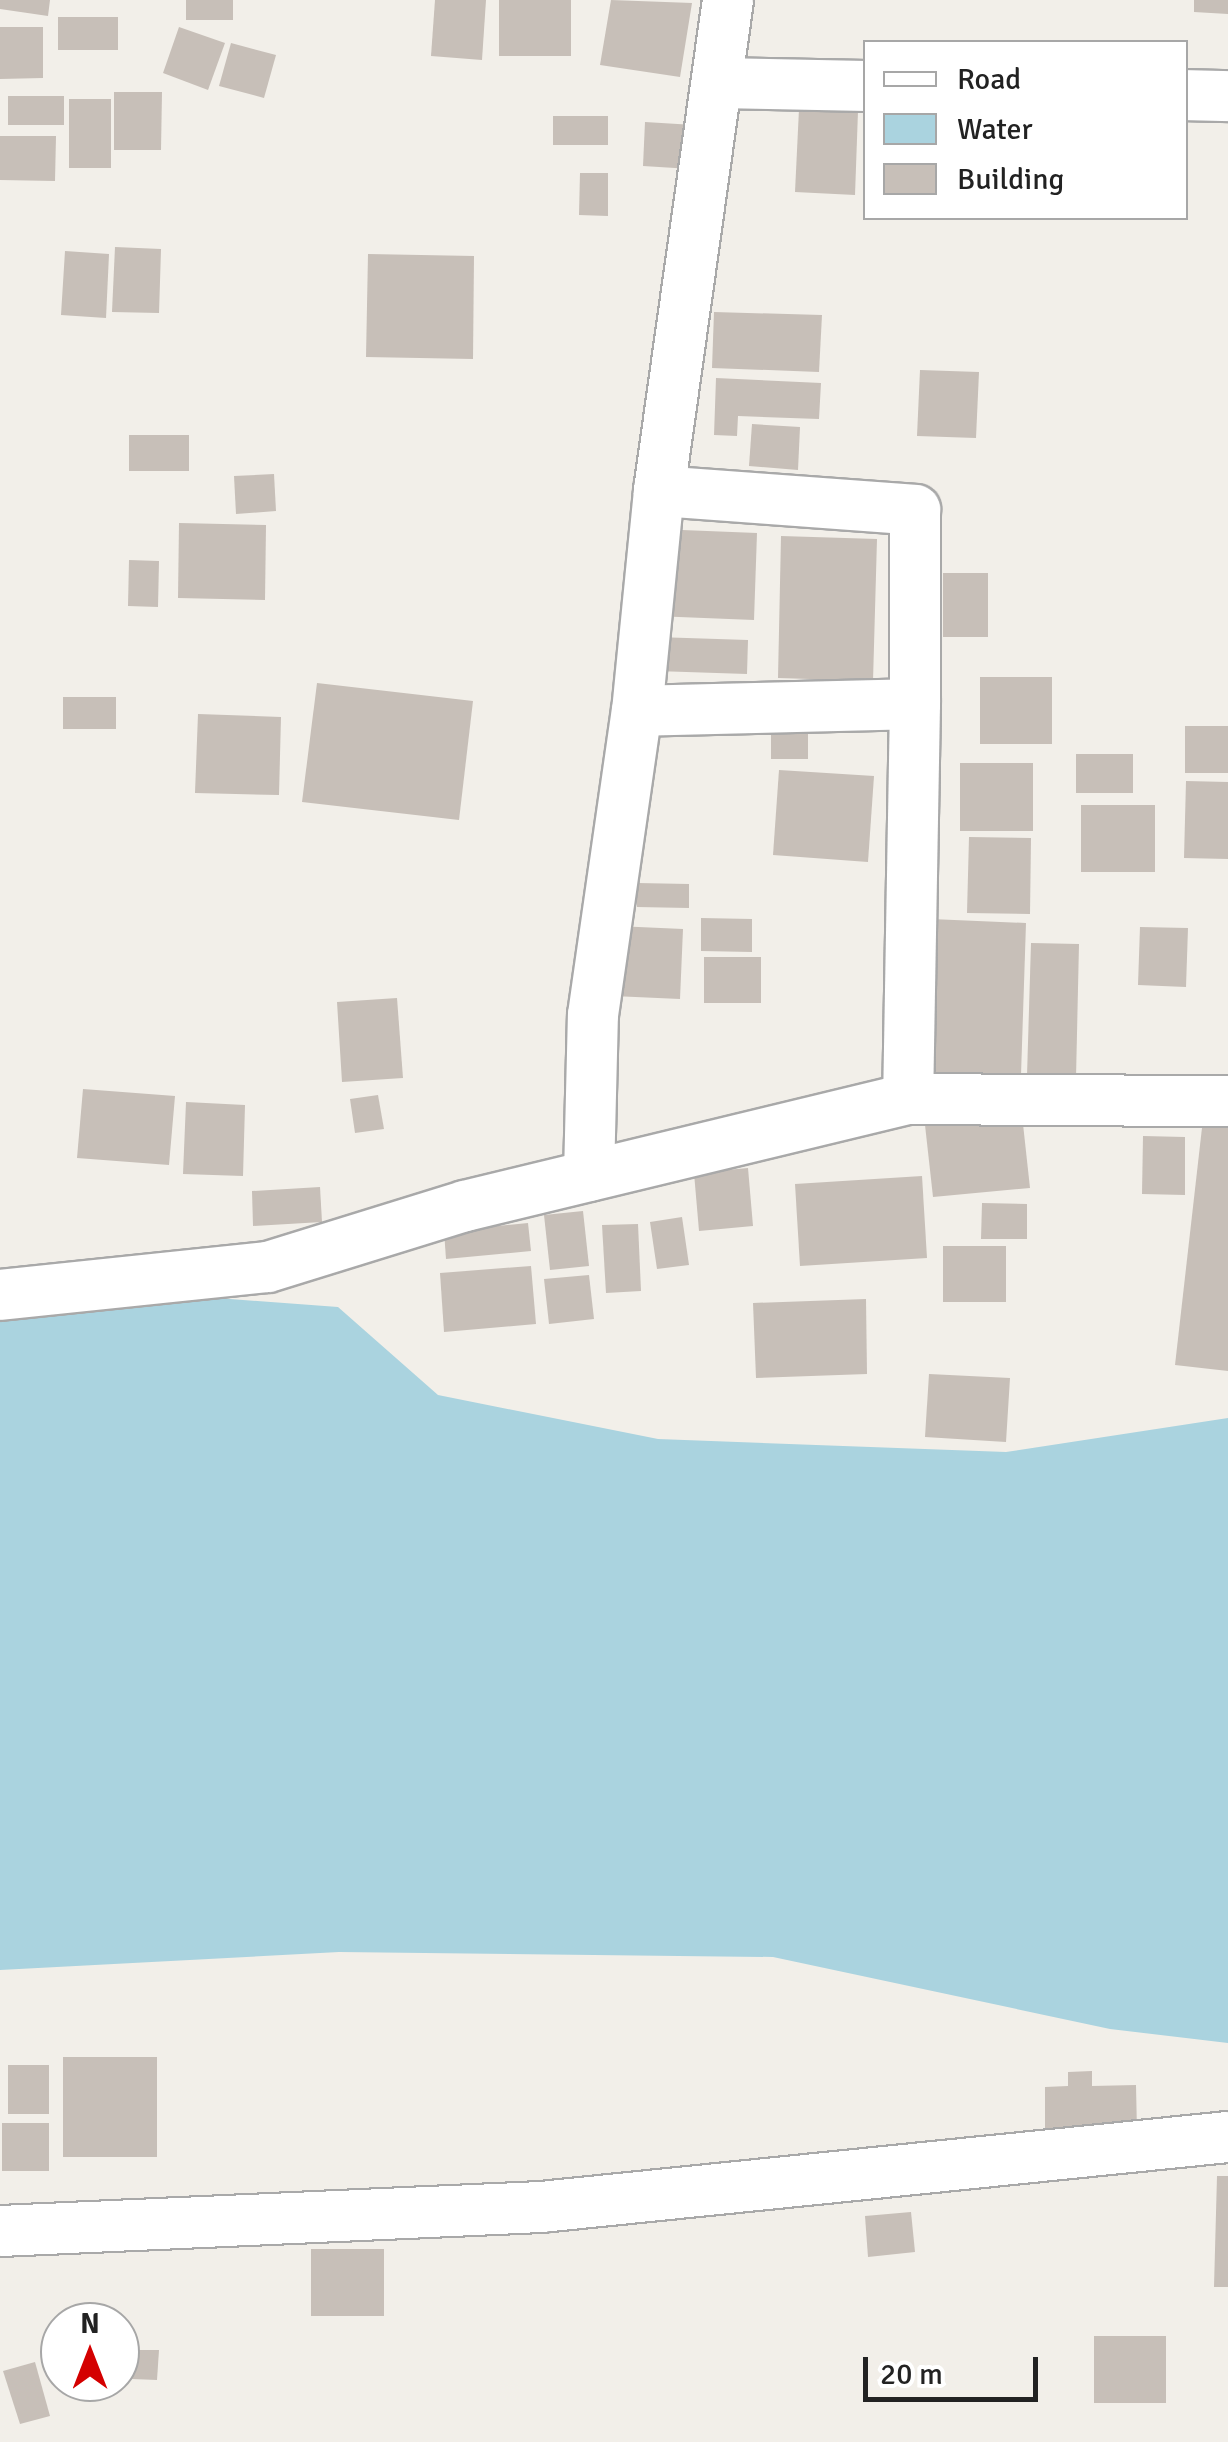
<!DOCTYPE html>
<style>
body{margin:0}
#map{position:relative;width:1228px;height:2442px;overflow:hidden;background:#f2efe9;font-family:Signika,sans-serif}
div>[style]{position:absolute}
.water>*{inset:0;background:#aad3df}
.building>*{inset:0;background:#c7bfb8}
.roads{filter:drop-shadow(2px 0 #a9a9a9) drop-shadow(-2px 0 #a9a9a9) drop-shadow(0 2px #a9a9a9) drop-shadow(0 -2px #a9a9a9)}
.street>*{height:50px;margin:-25px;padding:0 25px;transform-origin:25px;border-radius:25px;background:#fff}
span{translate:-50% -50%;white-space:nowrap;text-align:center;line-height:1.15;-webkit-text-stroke:9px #fff;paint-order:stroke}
.legend{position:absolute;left:863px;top:40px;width:325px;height:180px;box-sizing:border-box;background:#fff;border:2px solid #a7a7a7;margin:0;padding:12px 18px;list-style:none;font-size:30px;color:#222}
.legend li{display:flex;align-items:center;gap:20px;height:50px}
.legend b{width:50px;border:2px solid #a7a7a7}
.north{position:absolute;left:40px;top:2302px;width:100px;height:100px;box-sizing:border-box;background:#fff;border:2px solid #a7a7a7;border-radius:50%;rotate:0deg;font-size:28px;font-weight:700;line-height:40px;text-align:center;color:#222}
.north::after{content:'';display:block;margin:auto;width:35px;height:45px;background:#d40000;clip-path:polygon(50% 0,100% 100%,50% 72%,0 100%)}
.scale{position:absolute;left:863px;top:2357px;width:175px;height:45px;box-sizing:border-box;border:5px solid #222;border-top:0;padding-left:12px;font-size:30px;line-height:35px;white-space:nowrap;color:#222;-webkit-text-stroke:8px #fff;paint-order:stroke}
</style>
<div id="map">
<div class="water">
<i style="clip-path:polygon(204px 1297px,338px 1307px,438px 1395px,658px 1439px,1006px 1452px,1228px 1418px,1228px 2043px,1110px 2029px,773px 1957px,339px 1952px,0 1970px,0 1321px)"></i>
</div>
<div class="building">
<i style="clip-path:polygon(0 0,50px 0,48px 16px,0 9px)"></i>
<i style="clip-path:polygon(186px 0,233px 0,233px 20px,186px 20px)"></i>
<i style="clip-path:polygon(435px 0,486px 0,482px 60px,431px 56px)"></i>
<i style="clip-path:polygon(499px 0,571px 0,571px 56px,499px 56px)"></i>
<i style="clip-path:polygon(611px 0,692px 3px,680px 77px,600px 65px)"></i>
<i style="clip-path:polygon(1194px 0,1228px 0,1228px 14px,1194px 12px)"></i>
<i style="clip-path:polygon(58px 17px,118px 17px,118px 50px,58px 50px)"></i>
<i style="clip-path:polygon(0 27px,43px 27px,43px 78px,0 79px)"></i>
<i style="clip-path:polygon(179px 27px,225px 43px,208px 90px,163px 73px)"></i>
<i style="clip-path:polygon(231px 43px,276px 55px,264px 98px,219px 86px)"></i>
<i style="clip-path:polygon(114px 92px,162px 92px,161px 150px,114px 150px)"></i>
<i style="clip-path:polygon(8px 96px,64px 96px,64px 125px,8px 125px)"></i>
<i style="clip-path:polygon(69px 99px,111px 99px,111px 168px,69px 168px)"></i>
<i style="clip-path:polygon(799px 109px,858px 111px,855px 195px,795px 192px)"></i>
<i style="clip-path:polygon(553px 116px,608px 116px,608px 145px,553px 145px)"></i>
<i style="clip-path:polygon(645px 122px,694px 125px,691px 169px,643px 166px)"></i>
<i style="clip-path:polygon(0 136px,56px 136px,55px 181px,0 180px)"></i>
<i style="clip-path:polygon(580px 173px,608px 173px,608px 216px,579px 215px)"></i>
<i style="clip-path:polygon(115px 247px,161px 249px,159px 313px,112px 312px)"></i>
<i style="clip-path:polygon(65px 251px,109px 254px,106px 318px,61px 315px)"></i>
<i style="clip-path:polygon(368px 254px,474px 256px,473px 359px,366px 357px)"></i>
<i style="clip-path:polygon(714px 312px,822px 315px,819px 372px,712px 368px)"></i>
<i style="clip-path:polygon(920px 370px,979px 372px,976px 438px,917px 436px)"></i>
<i style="clip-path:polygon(716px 378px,821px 383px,819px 419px,738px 416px,737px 436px,714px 435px)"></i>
<i style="clip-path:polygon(752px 424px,800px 427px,798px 470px,749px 466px)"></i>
<i style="clip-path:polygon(129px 435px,189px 435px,189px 471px,129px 471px)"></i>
<i style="clip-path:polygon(274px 474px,276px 511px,236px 514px,234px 476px)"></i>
<i style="clip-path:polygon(179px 523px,266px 525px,265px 600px,178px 598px)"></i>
<i style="clip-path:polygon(657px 529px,757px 533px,754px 620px,654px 616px)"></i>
<i style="clip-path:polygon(781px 536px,877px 539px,873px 681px,778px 678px)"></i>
<i style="clip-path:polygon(129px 560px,159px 561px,158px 607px,128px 606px)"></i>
<i style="clip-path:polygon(943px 573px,988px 573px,988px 637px,943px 637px)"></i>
<i style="clip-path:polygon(656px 637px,748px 640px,747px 674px,656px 671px)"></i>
<i style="clip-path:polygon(980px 677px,1052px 677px,1052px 744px,980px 744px)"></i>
<i style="clip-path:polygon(317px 683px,473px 701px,459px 820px,302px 802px)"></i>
<i style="clip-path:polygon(63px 697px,116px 697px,116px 729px,63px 729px)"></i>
<i style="clip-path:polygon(198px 714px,281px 717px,279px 795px,195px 793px)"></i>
<i style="clip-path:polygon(771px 726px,808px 726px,808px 759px,771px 759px)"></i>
<i style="clip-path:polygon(1185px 726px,1228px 726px,1228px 773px,1185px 773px)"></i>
<i style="clip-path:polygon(1076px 754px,1133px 754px,1133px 793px,1076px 793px)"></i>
<i style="clip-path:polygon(960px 763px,1033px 763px,1033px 831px,960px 831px)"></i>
<i style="clip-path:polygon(779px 770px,874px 776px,868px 862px,773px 855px)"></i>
<i style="clip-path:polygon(1186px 781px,1228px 782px,1228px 859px,1184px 858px)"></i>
<i style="clip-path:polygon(1081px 805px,1155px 805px,1155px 872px,1081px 872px)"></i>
<i style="clip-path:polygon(969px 837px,1031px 838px,1030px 914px,967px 913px)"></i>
<i style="clip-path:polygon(637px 883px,689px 884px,689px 908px,637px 907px)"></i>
<i style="clip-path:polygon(701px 918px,752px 919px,752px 952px,701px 951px)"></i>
<i style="clip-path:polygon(931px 919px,1026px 923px,1021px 1075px,926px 1072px)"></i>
<i style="clip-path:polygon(616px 926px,683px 929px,680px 999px,613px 996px)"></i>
<i style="clip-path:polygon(1140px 927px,1188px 928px,1186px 987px,1138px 985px)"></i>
<i style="clip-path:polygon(1031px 943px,1079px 944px,1076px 1078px,1027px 1076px)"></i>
<i style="clip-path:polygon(704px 957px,761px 957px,761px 1003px,704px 1003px)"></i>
<i style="clip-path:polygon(397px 998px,403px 1078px,342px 1082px,337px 1002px)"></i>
<i style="clip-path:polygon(83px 1089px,175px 1096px,169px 1165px,77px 1158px)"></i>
<i style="clip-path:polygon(378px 1095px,384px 1129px,355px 1133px,350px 1099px)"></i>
<i style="clip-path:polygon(186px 1102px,245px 1105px,243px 1176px,183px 1174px)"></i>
<i style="clip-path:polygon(1022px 1115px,1030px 1188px,933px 1197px,925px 1125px)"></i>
<i style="clip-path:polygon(1203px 1119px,1228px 1122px,1228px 1371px,1175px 1365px)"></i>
<i style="clip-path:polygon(1143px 1136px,1185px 1137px,1185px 1195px,1142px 1194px)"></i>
<i style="clip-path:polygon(748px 1168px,753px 1226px,699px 1231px,694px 1173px)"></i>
<i style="clip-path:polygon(922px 1176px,927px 1258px,800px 1266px,795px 1184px)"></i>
<i style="clip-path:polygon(320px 1187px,322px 1222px,253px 1226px,252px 1191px)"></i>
<i style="clip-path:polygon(982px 1203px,1027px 1204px,1027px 1239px,981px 1239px)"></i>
<i style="clip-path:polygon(583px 1211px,589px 1266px,550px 1270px,544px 1215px)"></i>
<i style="clip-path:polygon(682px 1217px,689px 1265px,657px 1269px,650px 1222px)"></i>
<i style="clip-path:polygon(528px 1223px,531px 1251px,446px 1259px,444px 1231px)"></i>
<i style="clip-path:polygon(638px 1224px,641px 1291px,606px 1293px,602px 1225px)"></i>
<i style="clip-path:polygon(943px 1246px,1006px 1246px,1006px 1302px,943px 1302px)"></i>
<i style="clip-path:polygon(531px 1266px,536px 1324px,444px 1332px,440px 1273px)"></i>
<i style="clip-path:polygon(589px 1275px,594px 1319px,549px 1324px,544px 1279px)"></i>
<i style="clip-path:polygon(866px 1299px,867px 1374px,756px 1378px,753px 1303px)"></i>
<i style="clip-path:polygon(929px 1374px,1010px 1378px,1006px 1442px,925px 1437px)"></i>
<i style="clip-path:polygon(63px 2057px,157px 2057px,157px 2157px,63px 2157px)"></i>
<i style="clip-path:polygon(8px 2065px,49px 2065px,49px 2114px,8px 2114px)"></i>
<i style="clip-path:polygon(1092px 2071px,1092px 2086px,1136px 2085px,1137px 2132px,1045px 2133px,1045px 2087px,1068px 2086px,1068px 2072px)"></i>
<i style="clip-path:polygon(2px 2123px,49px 2123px,49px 2171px,2px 2171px)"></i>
<i style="clip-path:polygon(1217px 2176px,1228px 2176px,1228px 2287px,1214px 2287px)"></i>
<i style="clip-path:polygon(911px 2212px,915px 2252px,868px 2257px,865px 2216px)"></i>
<i style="clip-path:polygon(311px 2249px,384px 2249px,384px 2316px,311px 2316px)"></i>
<i style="clip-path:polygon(1094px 2336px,1166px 2336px,1166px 2403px,1094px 2403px)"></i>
<i style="clip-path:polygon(133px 2350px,159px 2350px,157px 2380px,132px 2379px)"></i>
<i style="clip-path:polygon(35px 2362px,50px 2416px,20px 2424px,3px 2371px)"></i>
</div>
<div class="roads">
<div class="street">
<i style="left:728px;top:0;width:496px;rotate:98deg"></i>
<i style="left:659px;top:491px;width:221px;rotate:95.7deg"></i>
<i style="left:637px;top:711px;width:278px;rotate:-1.4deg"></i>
<i style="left:915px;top:704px;width:395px;rotate:91deg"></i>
<i style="left:908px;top:1099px;width:320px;rotate:0.4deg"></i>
<i style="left:720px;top:83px;width:146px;rotate:1.2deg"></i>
<i style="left:1186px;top:95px;width:42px;rotate:1.4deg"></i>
<i style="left:659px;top:491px;width:257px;rotate:4.2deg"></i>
<i style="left:915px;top:510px;width:194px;rotate:90deg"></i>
<i style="left:589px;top:1176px;width:161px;rotate:-88.6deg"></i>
<i style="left:593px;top:1015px;width:307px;rotate:-81.8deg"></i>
<i style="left:0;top:1295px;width:269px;rotate:-6deg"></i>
<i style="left:268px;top:1267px;width:206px;rotate:-17.2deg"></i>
<i style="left:465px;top:1206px;width:456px;rotate:-13.6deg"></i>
<i style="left:0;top:2231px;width:542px;rotate:-2.54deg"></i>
<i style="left:541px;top:2207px;width:691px;rotate:-5.82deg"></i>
</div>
</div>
<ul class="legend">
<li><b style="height:12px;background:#fff"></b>Road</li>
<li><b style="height:28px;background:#aad3df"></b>Water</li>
<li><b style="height:28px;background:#c7bfb8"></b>Building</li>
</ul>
<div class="north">N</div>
<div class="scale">20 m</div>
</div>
